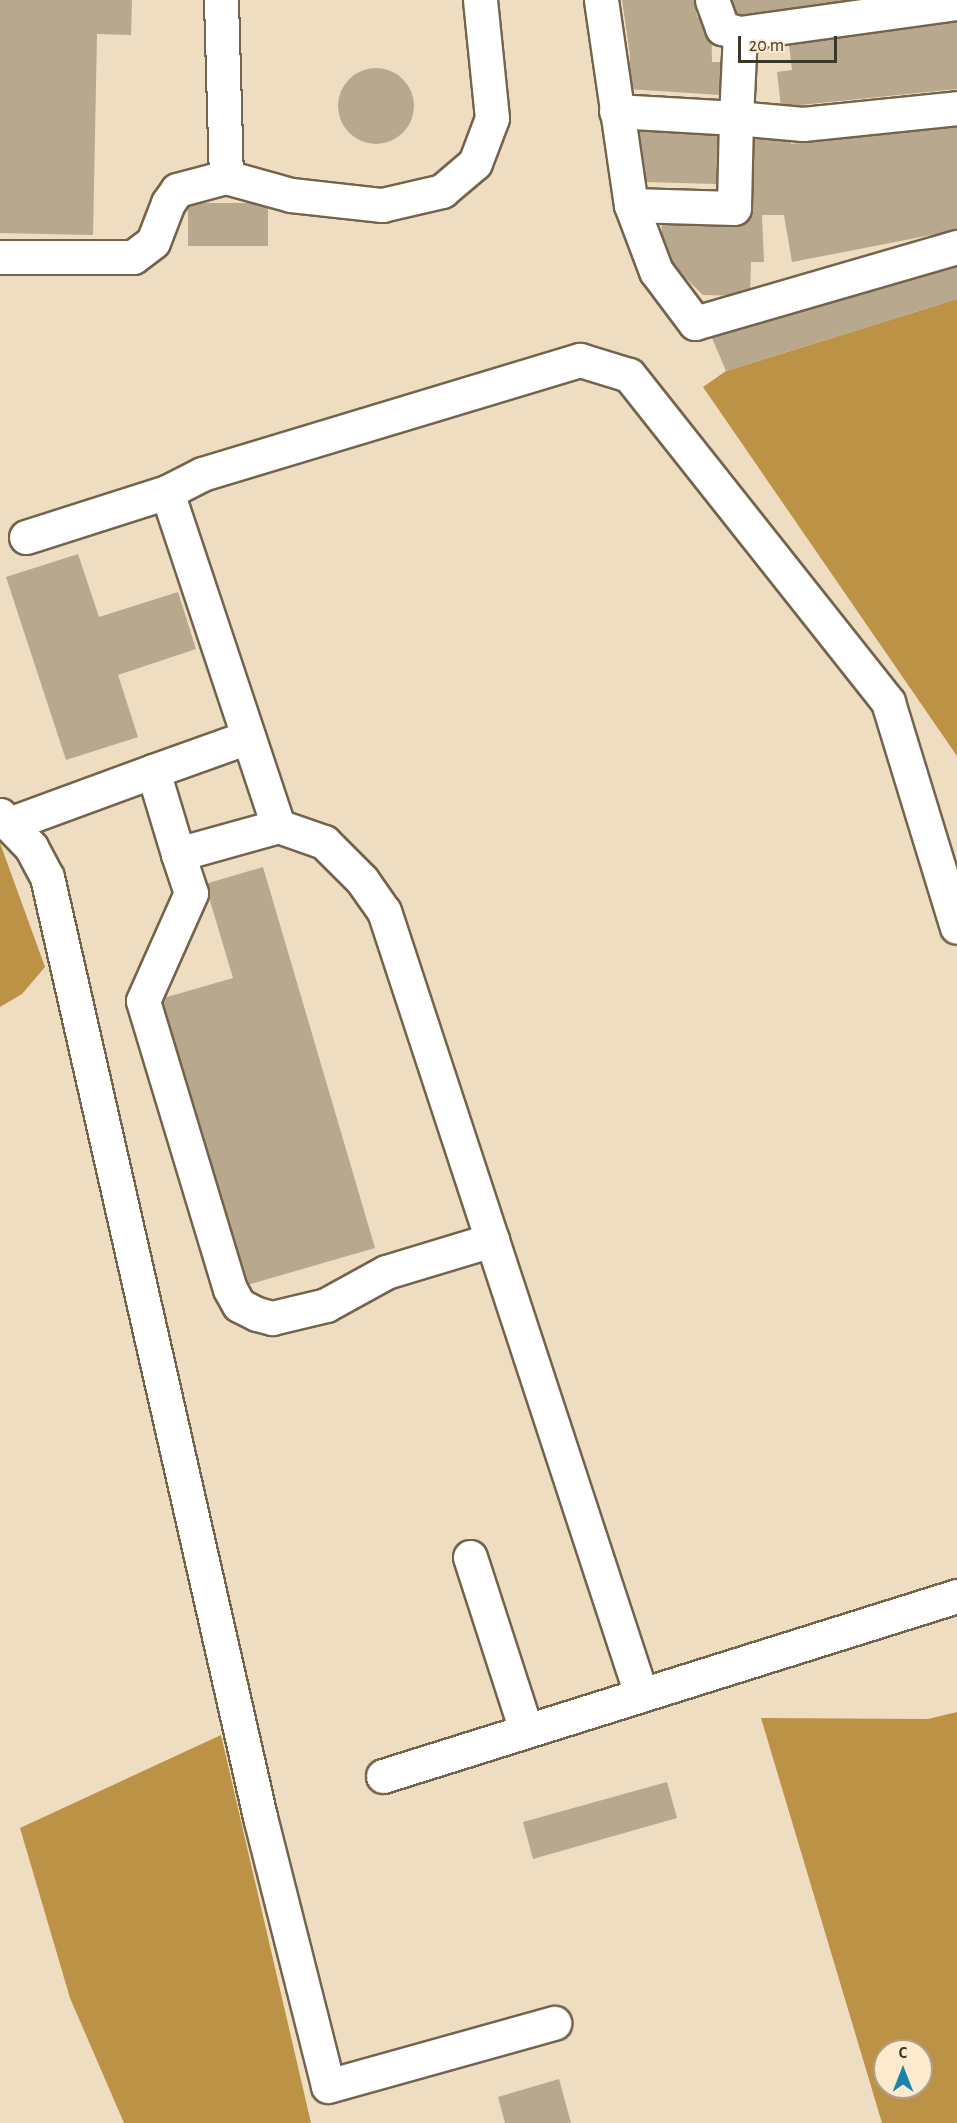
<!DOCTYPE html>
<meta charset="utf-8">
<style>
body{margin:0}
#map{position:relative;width:957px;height:2123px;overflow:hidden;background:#eeddc1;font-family:"Alegreya Sans",sans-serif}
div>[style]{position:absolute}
.forest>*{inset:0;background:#bc9246}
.building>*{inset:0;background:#b8a88d}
.round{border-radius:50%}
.roads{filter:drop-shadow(2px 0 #73644c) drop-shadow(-2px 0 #73644c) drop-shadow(0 2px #73644c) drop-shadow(0 -2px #73644c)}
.minor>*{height:33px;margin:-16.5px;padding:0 16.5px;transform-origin:16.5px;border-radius:16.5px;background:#fff}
span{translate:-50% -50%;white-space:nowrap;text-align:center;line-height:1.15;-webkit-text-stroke:6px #fbeace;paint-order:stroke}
.north{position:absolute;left:873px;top:2039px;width:60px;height:60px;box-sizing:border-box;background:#fbeace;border:2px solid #afa28d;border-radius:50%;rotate:0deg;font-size:16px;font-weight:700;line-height:24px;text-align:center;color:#3c362b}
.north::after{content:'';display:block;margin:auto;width:21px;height:27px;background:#1a84ac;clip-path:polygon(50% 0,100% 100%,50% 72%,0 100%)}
.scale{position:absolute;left:738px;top:36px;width:99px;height:27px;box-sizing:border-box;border:3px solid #3c362b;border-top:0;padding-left:8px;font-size:18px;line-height:21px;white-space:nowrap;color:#3c362b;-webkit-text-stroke:4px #fbeace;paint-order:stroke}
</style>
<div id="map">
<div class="forest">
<i style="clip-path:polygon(957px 299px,957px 756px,703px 387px,726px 371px)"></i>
<i style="clip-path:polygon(0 843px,45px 967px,22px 994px,0 1007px)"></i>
<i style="clip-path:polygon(evenodd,957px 1712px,957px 2123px,882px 2123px,761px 1718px,928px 1719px,957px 1712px,885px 2051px,921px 2051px,921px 2087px,885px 2087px,885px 2051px)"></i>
<i style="clip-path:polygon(221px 1735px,311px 2123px,124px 2123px,70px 1998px,20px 1828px)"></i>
</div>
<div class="building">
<i style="clip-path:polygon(0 0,132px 0,131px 35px,97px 34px,93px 235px,0 233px)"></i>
<i style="clip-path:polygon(622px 0,694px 0,697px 17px,711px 14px,712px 62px,723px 62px,721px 95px,628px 89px,630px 55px)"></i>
<i style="clip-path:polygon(721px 0,849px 0,849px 1px,723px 18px)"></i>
<i style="clip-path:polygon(957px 16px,957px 89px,781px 107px,777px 72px,792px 70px,788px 36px)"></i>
<i class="round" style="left:338px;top:68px;width:76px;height:76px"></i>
<i style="clip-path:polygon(717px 125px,717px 184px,645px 182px,636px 127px)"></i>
<i style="clip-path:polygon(957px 127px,957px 230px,792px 262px,784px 215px,762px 215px,764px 262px,751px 262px,750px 296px,703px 295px,661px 254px,662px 212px,750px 217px,749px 137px,791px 137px,791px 144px)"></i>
<i style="clip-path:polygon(188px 203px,268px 203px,268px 246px,188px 246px)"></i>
<i style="clip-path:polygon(957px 262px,957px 299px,726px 371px,712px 338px)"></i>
<i style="clip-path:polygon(78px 554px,99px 617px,178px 592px,196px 649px,118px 675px,138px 737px,66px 760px,6px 577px)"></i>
<i style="clip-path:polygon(263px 867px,375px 1248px,244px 1286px,160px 999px,233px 978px,205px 884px)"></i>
<i style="clip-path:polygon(667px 1782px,677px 1818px,533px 1859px,523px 1822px)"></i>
<i style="clip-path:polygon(559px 2079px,571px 2123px,505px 2123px,498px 2097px)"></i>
</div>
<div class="roads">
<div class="minor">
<i style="left:221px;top:0;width:177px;rotate:88.4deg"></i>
<i style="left:601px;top:0;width:207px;rotate:81.7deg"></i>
<i style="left:631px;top:205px;width:71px;rotate:69.3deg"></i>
<i style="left:656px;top:271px;width:65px;rotate:53.1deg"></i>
<i style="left:695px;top:323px;width:273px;rotate:-16.2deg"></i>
<i style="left:712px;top:0;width:30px;rotate:70deg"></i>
<i style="left:722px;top:28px;width:19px;rotate:16deg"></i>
<i style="left:740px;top:33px;width:85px;rotate:92.7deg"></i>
<i style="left:736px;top:118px;width:67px;rotate:5.1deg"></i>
<i style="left:803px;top:124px;width:155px;rotate:-5.9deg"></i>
<i style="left:740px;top:33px;width:219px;rotate:-7.9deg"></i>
<i style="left:616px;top:111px;width:120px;rotate:3.3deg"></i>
<i style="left:736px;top:118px;width:90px;rotate:91.3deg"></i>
<i style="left:734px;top:208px;width:103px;rotate:-178.3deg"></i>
<i style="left:0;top:257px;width:133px"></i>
<i style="left:133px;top:257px;width:25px;rotate:-37deg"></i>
<i style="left:153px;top:242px;width:42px;rotate:-69deg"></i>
<i style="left:168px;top:203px;width:16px;rotate:-55deg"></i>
<i style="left:177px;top:190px;width:51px;rotate:-14.9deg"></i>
<i style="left:226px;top:177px;width:67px;rotate:15.5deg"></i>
<i style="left:291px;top:195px;width:92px;rotate:6.3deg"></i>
<i style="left:382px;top:205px;width:62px;rotate:-13.1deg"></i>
<i style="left:442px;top:191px;width:43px;rotate:-40.3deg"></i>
<i style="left:475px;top:163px;width:48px;rotate:-69.3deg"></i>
<i style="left:492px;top:118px;width:119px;rotate:-95.8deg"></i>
<i style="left:167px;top:492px;width:352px;rotate:71.6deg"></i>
<i style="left:26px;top:537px;width:148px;rotate:-17.7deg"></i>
<i style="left:167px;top:492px;width:39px;rotate:-27deg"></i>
<i style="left:202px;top:474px;width:395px;rotate:-16.8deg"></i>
<i style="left:580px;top:360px;width:51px;rotate:17deg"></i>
<i style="left:629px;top:375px;width:417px;rotate:51.6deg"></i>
<i style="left:888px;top:702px;width:235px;rotate:73deg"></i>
<i style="left:153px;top:771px;width:101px;rotate:-19.7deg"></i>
<i style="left:0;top:815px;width:45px;rotate:45.9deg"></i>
<i style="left:31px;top:847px;width:34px;rotate:62deg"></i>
<i style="left:47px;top:877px;width:964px;rotate:77.23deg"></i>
<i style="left:260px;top:1817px;width:277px;rotate:75.8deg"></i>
<i style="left:328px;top:2086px;width:235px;rotate:-15.6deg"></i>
<i style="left:9px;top:824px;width:153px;rotate:-20.2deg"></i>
<i style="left:153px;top:771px;width:87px;rotate:73.2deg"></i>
<i style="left:178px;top:854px;width:104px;rotate:-15.6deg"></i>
<i style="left:278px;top:826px;width:49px;rotate:19.2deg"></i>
<i style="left:324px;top:842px;width:54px;rotate:45deg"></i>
<i style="left:362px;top:880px;width:38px;rotate:55deg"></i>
<i style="left:384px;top:911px;width:824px;rotate:71.83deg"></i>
<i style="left:178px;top:854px;width:41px;rotate:71.6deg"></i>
<i style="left:191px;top:893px;width:118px;rotate:114deg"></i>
<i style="left:143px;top:1001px;width:301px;rotate:73.2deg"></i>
<i style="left:230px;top:1289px;width:18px;rotate:61deg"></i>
<i style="left:239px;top:1305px;width:20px;rotate:27deg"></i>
<i style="left:257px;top:1314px;width:16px;rotate:15deg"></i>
<i style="left:272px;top:1318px;width:56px;rotate:-13.5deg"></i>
<i style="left:326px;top:1305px;width:68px;rotate:-28.8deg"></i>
<i style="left:386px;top:1272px;width:111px;rotate:-16.8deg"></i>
<i style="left:470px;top:1557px;width:182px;rotate:72.1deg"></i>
<i style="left:383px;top:1776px;width:602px;rotate:-17.41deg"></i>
</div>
</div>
<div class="north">С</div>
<div class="scale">20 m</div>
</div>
